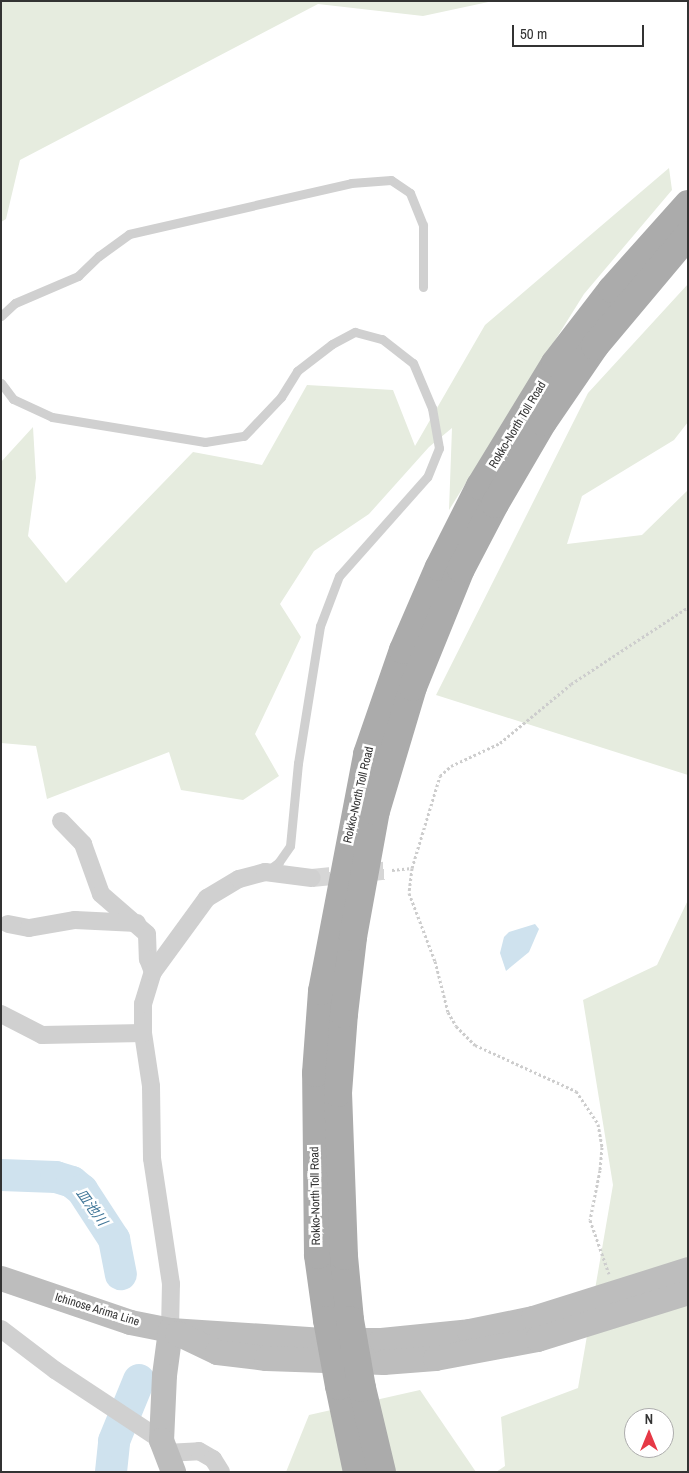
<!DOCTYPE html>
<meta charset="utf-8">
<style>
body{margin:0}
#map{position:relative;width:689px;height:1473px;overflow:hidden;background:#fff;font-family:"Archivo Narrow","Noto Sans JP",sans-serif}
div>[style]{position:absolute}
.green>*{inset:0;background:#e6ecdf}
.water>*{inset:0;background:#cfe2ee}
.river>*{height:32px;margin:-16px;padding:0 16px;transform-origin:16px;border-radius:16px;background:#cfe2ee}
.street-tunnel>*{height:18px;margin-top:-9px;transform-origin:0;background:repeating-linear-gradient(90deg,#d6d6d6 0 18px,transparent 0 27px)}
.path>*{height:3px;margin-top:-1.5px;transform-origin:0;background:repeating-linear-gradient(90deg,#cdcdcd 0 2.5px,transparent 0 5px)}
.lane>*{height:9px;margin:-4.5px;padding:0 4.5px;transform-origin:4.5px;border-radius:4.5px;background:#d0d0d0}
.street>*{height:18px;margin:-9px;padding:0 9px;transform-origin:9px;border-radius:9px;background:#d0d0d0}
.secondary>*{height:25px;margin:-12.5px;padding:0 12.5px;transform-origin:12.5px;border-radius:12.5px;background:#bdbdbd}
.primary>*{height:28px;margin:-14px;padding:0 14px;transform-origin:14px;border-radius:14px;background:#ababab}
.primary-bridge>*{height:28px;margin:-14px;padding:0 14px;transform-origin:14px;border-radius:14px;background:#ababab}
span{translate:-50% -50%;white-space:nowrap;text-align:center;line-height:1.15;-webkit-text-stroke:5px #fff;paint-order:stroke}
.street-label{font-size:12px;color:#333}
.water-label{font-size:14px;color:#3f7597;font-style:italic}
.frame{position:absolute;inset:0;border:2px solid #333;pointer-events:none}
.north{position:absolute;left:624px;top:1408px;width:50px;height:50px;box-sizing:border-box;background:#fff;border:1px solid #adadad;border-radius:50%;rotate:0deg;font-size:14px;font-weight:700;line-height:20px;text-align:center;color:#333}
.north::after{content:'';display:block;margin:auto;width:18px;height:22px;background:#e63946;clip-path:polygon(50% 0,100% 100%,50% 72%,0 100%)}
.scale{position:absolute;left:512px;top:25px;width:132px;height:22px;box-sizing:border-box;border:2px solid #333;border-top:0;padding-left:6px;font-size:15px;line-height:18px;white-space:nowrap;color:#333;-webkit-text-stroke:4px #fff;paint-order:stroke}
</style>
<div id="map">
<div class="green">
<i style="clip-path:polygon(1px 1px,493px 1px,423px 16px,318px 4px,20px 160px,6px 219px,1px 222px)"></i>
<i style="clip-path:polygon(669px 168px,672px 190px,584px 294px,449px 510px,452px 428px,429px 447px,369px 514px,314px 551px,280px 604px,301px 637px,255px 734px,279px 776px,243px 800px,181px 790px,169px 752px,47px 799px,36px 746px,1px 743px,1px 462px,33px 427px,36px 478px,28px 536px,66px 583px,193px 452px,262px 465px,307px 385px,393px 390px,415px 446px,485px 325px)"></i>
<i style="clip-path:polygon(688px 284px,688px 422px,674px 440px,582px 496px,567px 544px,642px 535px,688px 490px,688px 775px,436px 695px,588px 393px)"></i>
<i style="clip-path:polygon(evenodd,688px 900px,688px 1472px,496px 1472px,505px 1466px,501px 1417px,578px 1388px,613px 1185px,583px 1000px,657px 965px,688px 900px,634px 1418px,664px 1418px,664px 1448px,634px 1448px,634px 1418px)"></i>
<i style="clip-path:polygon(420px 1390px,476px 1472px,286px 1472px,309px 1415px)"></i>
</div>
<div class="water">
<i style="clip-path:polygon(535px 924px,539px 929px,529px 952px,506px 971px,500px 953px,504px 937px,509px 932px)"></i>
</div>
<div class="river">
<i style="left:1px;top:1175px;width:55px;rotate:2.1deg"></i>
<i style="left:56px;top:1177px;width:17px;rotate:17deg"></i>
<i style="left:72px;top:1182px;width:13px;rotate:39deg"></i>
<i style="left:82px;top:1190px;width:59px;rotate:56.9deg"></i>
<i style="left:114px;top:1239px;width:36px;rotate:79deg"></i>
<i style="left:111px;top:1472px;width:31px;rotate:-84deg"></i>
<i style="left:114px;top:1441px;width:66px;rotate:-67.7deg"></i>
</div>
<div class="street-tunnel">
<i style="left:312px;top:878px;width:80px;rotate:-5.7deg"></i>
</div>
<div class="path">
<i style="left:412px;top:868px;width:25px;rotate:97deg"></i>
<i style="left:409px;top:893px;width:73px;rotate:69.1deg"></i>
<i style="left:435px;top:961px;width:53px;rotate:75.7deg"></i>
<i style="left:448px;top:1012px;width:16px;rotate:60deg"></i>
<i style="left:456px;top:1026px;width:27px;rotate:45deg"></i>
<i style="left:475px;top:1045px;width:111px;rotate:24.5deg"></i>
<i style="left:576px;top:1091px;width:40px;rotate:56deg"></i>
<i style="left:598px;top:1124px;width:23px;rotate:80deg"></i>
<i style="left:602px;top:1147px;width:23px;rotate:95deg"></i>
<i style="left:600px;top:1170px;width:51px;rotate:101.3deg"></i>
<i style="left:590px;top:1220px;width:57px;rotate:70.6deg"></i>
<i style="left:392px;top:870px;width:20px;rotate:-6deg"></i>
<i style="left:412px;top:868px;width:96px;rotate:-73.1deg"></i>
<i style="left:440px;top:776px;width:15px;rotate:-42deg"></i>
<i style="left:451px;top:766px;width:54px;rotate:-25.1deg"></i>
<i style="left:500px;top:743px;width:92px;rotate:-39.7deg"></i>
<i style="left:571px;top:684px;width:140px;rotate:-33.3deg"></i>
</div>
<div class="lane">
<i style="left:1px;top:316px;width:19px;rotate:-43deg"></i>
<i style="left:15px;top:303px;width:69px;rotate:-23.2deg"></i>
<i style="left:78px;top:276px;width:29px;rotate:-44deg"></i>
<i style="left:99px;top:256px;width:37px;rotate:-36deg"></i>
<i style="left:129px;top:234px;width:228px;rotate:-12.9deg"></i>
<i style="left:351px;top:183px;width:40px;rotate:-4.3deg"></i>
<i style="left:391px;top:180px;width:23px;rotate:34deg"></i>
<i style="left:410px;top:193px;width:35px;rotate:68deg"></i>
<i style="left:423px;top:225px;width:62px;rotate:90deg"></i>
<i style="left:1px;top:383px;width:20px;rotate:53deg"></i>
<i style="left:13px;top:399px;width:43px;rotate:24.8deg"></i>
<i style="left:52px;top:417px;width:155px;rotate:9.3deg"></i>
<i style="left:205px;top:442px;width:39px;rotate:-9deg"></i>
<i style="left:244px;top:436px;width:54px;rotate:-46.5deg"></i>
<i style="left:281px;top:397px;width:31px;rotate:-58deg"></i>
<i style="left:297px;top:371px;width:44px;rotate:-37.6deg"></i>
<i style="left:332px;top:344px;width:26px;rotate:-28deg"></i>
<i style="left:355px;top:332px;width:28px;rotate:15deg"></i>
<i style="left:382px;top:339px;width:39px;rotate:38deg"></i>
<i style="left:413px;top:363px;width:49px;rotate:67.1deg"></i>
<i style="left:432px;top:408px;width:41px;rotate:80.1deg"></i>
<i style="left:439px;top:448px;width:31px;rotate:112deg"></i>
<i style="left:427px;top:477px;width:132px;rotate:131.6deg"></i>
<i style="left:339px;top:576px;width:53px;rotate:110.8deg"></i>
<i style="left:320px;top:626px;width:139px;rotate:99.1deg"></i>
<i style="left:298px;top:763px;width:83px;rotate:95.5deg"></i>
<i style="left:290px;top:846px;width:19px;rotate:125deg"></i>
<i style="left:279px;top:862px;width:15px;rotate:143deg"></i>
</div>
<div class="street">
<i style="left:61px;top:821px;width:32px;rotate:46deg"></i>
<i style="left:83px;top:844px;width:53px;rotate:70.2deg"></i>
<i style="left:101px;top:894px;width:61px;rotate:41deg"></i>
<i style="left:147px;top:934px;width:25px;rotate:88deg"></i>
<i style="left:148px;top:959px;width:14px;rotate:69deg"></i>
<i style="left:8px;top:924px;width:21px;rotate:11deg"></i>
<i style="left:29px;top:928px;width:47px;rotate:-9.9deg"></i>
<i style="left:75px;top:920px;width:62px;rotate:2.8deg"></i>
<i style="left:1px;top:1014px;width:46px;rotate:27.1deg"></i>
<i style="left:42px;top:1035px;width:101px;rotate:-1.1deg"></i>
<i style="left:1px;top:1329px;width:68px;rotate:37.2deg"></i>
<i style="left:55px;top:1370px;width:127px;rotate:33.4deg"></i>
<i style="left:170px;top:1330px;width:46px;rotate:-88.8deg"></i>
<i style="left:171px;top:1284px;width:127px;rotate:-98.6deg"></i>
<i style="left:152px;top:1158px;width:72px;rotate:-90.8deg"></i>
<i style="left:151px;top:1086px;width:54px;rotate:-98.6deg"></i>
<i style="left:143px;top:1033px;width:29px;rotate:-90deg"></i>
<i style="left:143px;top:1004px;width:34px;rotate:-73deg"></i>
<i style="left:153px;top:972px;width:92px;rotate:-53.9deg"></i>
<i style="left:207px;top:898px;width:37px;rotate:-31deg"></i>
<i style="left:239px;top:879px;width:27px;rotate:-15deg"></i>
<i style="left:265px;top:872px;width:47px;rotate:7.3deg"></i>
<i style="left:166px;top:1453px;width:33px;rotate:-3deg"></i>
<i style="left:199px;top:1451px;width:16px;rotate:30deg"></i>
<i style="left:213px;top:1459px;width:15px;rotate:58deg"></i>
</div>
<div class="secondary">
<i style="left:1px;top:1278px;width:136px;rotate:18.8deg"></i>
<i style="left:130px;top:1322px;width:41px;rotate:11.3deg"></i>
<i style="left:170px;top:1330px;width:153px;rotate:3.7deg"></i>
<i style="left:323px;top:1340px;width:58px"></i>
<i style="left:381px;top:1340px;width:88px;rotate:-5.8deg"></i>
<i style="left:469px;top:1331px;width:65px;rotate:-11.5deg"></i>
<i style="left:533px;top:1318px;width:163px;rotate:-17.5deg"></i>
<i style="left:170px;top:1330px;width:45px;rotate:97.6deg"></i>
<i style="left:164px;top:1375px;width:65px;rotate:92.6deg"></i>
<i style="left:161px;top:1440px;width:34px;rotate:69deg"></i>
<i style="left:177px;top:1333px;width:44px;rotate:25.4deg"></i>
<i style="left:217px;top:1352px;width:49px;rotate:7deg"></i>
<i style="left:266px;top:1358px;width:117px;rotate:2deg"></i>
<i style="left:383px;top:1362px;width:52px;rotate:-4.4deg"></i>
<i style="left:435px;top:1358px;width:104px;rotate:-10.6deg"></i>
<i style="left:537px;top:1339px;width:158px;rotate:-17.3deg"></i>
</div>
<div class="primary">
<i style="left:327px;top:1320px;width:66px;rotate:-97.9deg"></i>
<i style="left:318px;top:1255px;width:182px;rotate:-90.6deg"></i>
<i style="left:316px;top:1073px;width:82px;rotate:-85.8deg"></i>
<i style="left:322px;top:991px;width:241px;rotate:-79.2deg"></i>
<i style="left:367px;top:754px;width:110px;rotate:-70.9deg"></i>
<i style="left:403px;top:650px;width:90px;rotate:-66.6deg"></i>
<i style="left:439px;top:567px;width:91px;rotate:-63.2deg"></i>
<i style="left:480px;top:486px;width:144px;rotate:-58.6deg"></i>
<i style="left:555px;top:363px;width:93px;rotate:-52.4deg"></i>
<i style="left:612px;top:289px;width:114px;rotate:-48.2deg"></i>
<i style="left:350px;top:1320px;width:64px;rotate:-95.4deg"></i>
<i style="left:344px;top:1256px;width:163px;rotate:-92.1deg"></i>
<i style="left:338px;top:1093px;width:79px;rotate:-85.7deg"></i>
<i style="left:344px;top:1014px;width:78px;rotate:-83.3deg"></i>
<i style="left:353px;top:937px;width:128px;rotate:-79.7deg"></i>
<i style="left:376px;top:811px;width:129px;rotate:-73.4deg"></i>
<i style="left:413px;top:687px;width:127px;rotate:-67.9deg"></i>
<i style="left:461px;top:569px;width:73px;rotate:-62.4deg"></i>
<i style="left:495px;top:504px;width:95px;rotate:-59.7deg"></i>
<i style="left:543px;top:422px;width:92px;rotate:-55.6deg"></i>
<i style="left:595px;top:346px;width:145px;rotate:-50deg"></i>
<i style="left:339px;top:1386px;width:88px;rotate:78.2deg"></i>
<i style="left:362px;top:1388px;width:86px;rotate:76.6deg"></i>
</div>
<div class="primary-bridge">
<i style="left:327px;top:1320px;width:67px;rotate:79.7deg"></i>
<i style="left:350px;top:1320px;width:69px;rotate:80deg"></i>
</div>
<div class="street-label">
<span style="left:518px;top:425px;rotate:-59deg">Rokko-North Toll Road</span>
<span style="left:359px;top:795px;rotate:-77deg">Rokko-North Toll Road</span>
<span style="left:316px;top:1196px;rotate:-91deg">Rokko-North Toll Road</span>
<span style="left:97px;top:1310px;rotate:17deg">Ichinose Arima Line</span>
</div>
<div class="water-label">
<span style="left:92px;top:1207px;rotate:54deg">皿池川</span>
</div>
<div class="frame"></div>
<div class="north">N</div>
<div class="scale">50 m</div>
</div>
